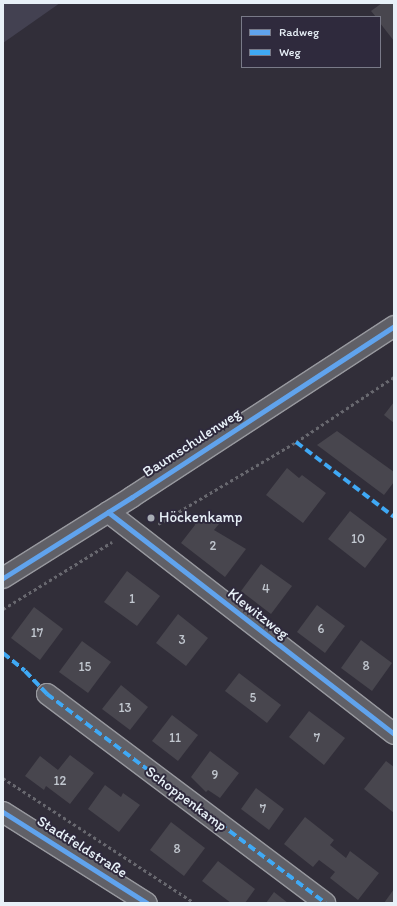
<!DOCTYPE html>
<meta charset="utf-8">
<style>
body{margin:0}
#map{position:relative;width:397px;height:906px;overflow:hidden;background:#312e39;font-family:Itim,sans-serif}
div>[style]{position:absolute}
.green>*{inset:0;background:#434151}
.building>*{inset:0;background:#48464e}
.path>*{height:2.5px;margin-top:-1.25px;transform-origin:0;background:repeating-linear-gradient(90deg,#68686f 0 3px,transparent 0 6px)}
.roads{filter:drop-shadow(1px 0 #98999f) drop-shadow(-1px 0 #98999f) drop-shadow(0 1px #98999f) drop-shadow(0 -1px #98999f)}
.minor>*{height:20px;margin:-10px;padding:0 10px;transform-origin:10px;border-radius:10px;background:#606067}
.quiet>*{height:4px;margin-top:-2px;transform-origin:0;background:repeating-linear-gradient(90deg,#3fa9f5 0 8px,transparent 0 12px)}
.cycleway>*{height:5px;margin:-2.5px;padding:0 2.5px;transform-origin:2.5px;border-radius:2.5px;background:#60a3ed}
.dots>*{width:11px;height:11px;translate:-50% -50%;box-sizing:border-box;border:2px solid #2f2a3d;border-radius:50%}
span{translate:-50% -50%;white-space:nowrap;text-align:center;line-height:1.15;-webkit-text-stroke:4px #2f2a3d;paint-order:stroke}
.number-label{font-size:13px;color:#c0c6ce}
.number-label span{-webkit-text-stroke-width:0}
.street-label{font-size:15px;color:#e8f1f8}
.poi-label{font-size:15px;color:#e8f1f8}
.left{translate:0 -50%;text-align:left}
.frame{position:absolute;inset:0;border:4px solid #e8f1f8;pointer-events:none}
.legend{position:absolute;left:241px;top:16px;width:140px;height:52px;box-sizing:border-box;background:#2f2a3d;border:1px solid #797a88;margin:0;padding:5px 7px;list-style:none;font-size:12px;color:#e8f1f8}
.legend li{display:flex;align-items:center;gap:8px;height:20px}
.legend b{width:20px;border:1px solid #797a88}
</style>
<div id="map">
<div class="green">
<i style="clip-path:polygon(3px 3px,60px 3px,3px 43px)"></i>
</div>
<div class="building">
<i style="clip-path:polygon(382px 3px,394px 3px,394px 41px,380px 23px,380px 17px,376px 17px,371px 11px)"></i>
<i style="clip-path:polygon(394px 402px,394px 423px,384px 415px)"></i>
<i style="clip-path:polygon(337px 431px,394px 472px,394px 482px,384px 495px,317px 445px)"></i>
<i style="clip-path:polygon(287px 468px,299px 478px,302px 475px,326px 493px,303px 523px,266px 495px)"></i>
<i style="clip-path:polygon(350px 511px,387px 539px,365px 568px,328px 539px)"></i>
<i style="clip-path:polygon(204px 513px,219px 524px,214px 530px,246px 549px,225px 577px,181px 543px,195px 525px,193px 518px)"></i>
<i style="clip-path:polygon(261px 564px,292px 586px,271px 614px,241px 591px)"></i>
<i style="clip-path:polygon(127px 571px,160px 596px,137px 626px,104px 602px)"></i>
<i style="clip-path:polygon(317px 605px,345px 626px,325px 653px,297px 632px)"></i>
<i style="clip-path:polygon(34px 607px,63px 629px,40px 660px,11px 638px)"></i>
<i style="clip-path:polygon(178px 614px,208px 638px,186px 666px,156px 643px)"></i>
<i style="clip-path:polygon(361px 640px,392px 663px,372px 691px,341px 668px)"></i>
<i style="clip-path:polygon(82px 641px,111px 662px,88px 693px,59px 672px)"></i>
<i style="clip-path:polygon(239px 673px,281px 705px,267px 723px,225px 691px)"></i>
<i style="clip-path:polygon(121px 685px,148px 707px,130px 730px,102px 709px)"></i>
<i style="clip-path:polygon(309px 711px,345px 738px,324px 765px,289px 737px)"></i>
<i style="clip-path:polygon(172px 715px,198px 735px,178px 761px,152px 741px)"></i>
<i style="clip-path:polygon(210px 751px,239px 773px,220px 798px,208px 790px,206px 792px,191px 777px)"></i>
<i style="clip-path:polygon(70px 755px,94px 773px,70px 804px,46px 786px,44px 790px,25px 776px,40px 756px,58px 770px)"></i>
<i style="clip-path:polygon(386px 761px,394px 767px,394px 813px,364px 789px)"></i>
<i style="clip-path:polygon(105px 785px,121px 797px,123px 793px,140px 805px,119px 832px,88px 809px)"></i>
<i style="clip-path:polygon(256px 788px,284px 809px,269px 830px,241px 809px)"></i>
<i style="clip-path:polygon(305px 817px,334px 840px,330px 845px,346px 858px,350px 851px,379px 873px,358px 900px,330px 878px,335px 872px,319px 860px,313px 867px,284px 844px)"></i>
<i style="clip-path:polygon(171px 822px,205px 848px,184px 876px,150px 850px)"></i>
<i style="clip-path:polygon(218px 861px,255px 889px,245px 903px,231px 903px,202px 881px)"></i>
<i style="clip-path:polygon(394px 889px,394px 903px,384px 903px)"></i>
<i style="clip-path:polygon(274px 892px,288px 903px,266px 903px)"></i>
</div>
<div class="path">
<i style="left:158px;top:524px;width:161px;rotate:-30.7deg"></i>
<i style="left:296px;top:442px;width:118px;rotate:-33.6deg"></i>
<i style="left:3px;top:609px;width:128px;rotate:-31.6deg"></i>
<i style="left:3px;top:778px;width:229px;rotate:33.1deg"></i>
</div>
<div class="roads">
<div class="minor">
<i style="left:108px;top:512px;width:362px;rotate:37.8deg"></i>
<i style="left:3px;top:578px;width:152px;rotate:-32.1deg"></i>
<i style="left:132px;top:497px;width:313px;rotate:-33.1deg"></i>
<i style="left:47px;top:694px;width:348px;rotate:36.9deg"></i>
<i style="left:3px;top:812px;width:170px;rotate:32.3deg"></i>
</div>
</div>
<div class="quiet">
<i style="left:296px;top:442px;width:123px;rotate:37.4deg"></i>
<i style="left:3px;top:653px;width:28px;rotate:39deg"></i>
<i style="left:25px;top:671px;width:32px;rotate:46deg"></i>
<i style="left:47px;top:694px;width:348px;rotate:36.9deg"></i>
</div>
<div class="cycleway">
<i style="left:108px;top:512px;width:362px;rotate:37.8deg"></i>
<i style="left:3px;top:578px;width:152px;rotate:-32.1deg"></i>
<i style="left:132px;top:497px;width:313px;rotate:-33.1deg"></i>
<i style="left:3px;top:812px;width:170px;rotate:32.3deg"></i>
</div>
<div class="dots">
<i style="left:151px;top:518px;background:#a8adb5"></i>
</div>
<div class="number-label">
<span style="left:358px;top:539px">10</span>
<span style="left:213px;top:546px">2</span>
<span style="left:266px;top:589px">4</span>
<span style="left:132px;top:599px">1</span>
<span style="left:321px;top:629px">6</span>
<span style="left:37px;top:633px">17</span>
<span style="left:182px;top:640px">3</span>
<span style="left:366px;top:666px">8</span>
<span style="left:85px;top:667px">15</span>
<span style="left:253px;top:698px">5</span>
<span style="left:125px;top:708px">13</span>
<span style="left:175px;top:738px">11</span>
<span style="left:317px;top:738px">7</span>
<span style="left:215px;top:775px">9</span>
<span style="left:60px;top:781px">12</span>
<span style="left:263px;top:809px">7</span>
<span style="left:177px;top:849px">8</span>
</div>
<div class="street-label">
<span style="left:192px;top:443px;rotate:-33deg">Baumschulenweg</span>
<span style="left:258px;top:614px;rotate:38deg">Klewitzweg</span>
<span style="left:186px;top:799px;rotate:37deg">Schoppenkamp</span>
<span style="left:82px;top:847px;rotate:32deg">Stadtfeldstraße</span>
</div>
<div class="poi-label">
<span class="left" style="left:159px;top:518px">Höckenkamp</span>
</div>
<div class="frame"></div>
<ul class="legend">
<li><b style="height:5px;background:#60a3ed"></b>Radweg</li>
<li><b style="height:5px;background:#3fa9f5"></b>Weg</li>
</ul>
</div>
